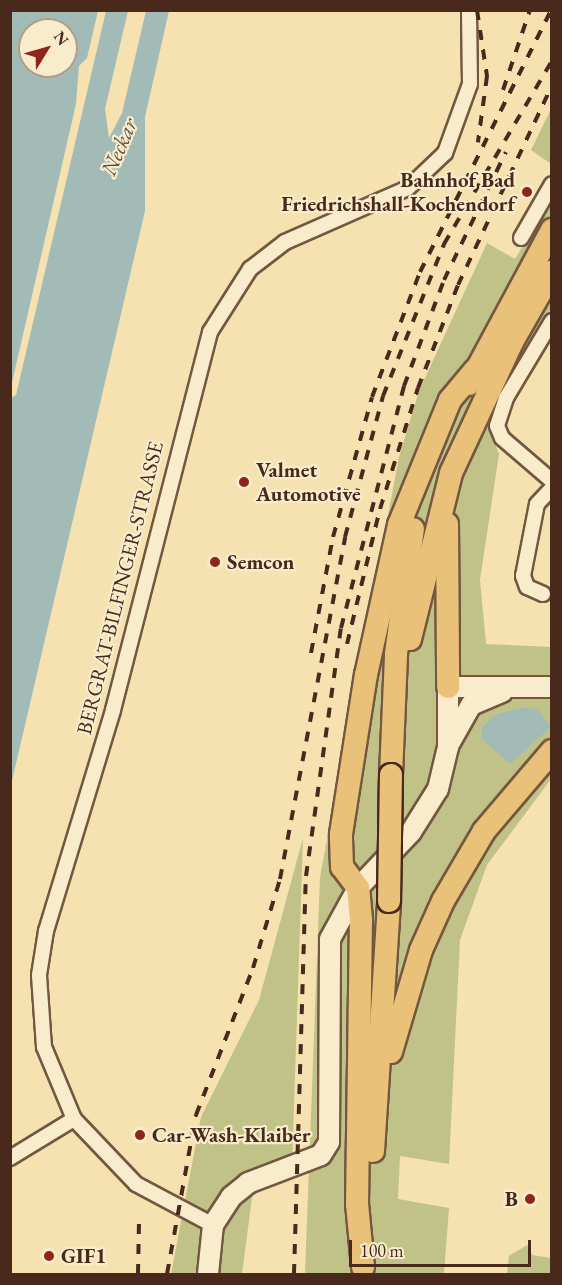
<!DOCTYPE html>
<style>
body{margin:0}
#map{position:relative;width:562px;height:1285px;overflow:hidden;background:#f5e2b0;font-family:"EB Garamond",serif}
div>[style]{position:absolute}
.green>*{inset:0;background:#c0c288}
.water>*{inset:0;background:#a2bbb7}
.roads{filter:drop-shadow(2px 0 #735740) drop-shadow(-2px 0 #735740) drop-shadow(0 2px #735740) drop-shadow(0 -2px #735740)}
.minor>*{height:14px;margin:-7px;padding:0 7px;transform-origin:7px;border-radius:7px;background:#f8eccc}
.secondary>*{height:20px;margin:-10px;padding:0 10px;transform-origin:10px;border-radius:10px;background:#f8eccc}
.trunk>*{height:22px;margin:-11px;padding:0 11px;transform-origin:11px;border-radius:11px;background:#eac178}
.rail>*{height:4px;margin-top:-2px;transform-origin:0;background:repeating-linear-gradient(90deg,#48291b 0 10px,transparent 0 20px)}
.bridges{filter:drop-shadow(2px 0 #48291b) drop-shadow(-2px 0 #48291b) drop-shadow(0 2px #48291b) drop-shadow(0 -2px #48291b)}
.trunk-bridge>*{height:22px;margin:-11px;padding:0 11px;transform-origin:11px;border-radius:11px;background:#eac178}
.dots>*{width:16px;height:16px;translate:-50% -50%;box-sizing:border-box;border:3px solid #f8eccc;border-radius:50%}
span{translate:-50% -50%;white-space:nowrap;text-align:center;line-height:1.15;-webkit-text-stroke:4.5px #f8eccc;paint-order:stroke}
.poi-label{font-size:21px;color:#48291b;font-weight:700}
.right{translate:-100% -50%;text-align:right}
.left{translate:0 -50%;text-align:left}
.street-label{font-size:21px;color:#48291b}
.water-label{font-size:22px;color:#5e4e42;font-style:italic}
.frame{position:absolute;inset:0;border:12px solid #48291b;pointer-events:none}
.north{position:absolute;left:18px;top:18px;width:60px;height:60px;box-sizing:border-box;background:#f8eccc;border:2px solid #b29e85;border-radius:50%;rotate:53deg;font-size:16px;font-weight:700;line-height:24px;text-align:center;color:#48291b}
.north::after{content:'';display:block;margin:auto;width:21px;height:27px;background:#8f2418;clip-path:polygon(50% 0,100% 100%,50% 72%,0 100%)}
.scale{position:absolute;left:349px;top:1240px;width:182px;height:27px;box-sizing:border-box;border:3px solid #48291b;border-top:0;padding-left:8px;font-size:18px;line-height:21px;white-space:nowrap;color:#48291b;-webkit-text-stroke:4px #f8eccc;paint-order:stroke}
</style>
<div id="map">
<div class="green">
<i style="clip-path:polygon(551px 109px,551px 164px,531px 150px)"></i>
<i style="clip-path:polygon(551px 198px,551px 309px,487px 425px,499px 454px,480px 580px,486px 644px,551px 647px,551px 779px,487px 865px,460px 940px,449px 1164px,400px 1156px,398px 1199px,449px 1208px,444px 1274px,305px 1274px,320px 877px,399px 457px,419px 391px,487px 243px,515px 259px)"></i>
<i style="clip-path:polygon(303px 838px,292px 1166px,253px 1190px,242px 1274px,171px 1274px,201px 1117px,259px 1000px)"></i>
<i style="clip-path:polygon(527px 1245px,532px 1255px,551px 1258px,551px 1274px,507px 1274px,509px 1256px)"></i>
</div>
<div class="water">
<i style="clip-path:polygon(evenodd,11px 10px,98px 11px,87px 58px,79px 66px,76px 104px,11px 387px,11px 10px,30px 30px,66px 30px,66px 66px,30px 66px,30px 30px)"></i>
<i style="clip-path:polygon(106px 11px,128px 11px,105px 109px,109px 138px,122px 113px,146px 11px,169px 11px,145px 117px,145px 211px,11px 785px,11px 398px,16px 395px)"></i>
<i style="clip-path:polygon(524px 707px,538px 710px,551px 727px,510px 764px,482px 739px,482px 727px,495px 715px)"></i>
</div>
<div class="roads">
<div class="minor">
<i style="left:521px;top:238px;width:62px;rotate:-60.1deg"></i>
<i style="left:552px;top:321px;width:90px;rotate:120.9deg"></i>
<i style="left:506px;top:398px;width:29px;rotate:108deg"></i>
<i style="left:497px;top:426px;width:13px;rotate:67deg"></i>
<i style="left:502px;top:438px;width:66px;rotate:40.7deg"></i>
<i style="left:543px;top:594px;width:17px;rotate:-156deg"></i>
<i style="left:527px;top:587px;width:12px;rotate:-110deg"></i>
<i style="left:523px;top:576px;width:73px;rotate:-79deg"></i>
<i style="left:537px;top:504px;width:22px;rotate:-47deg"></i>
<i style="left:10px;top:1158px;width:75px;rotate:-31.4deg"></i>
<i style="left:213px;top:1225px;width:87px;rotate:-152deg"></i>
<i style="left:136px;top:1184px;width:90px;rotate:-133.6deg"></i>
<i style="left:74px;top:1119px;width:78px;rotate:-112.6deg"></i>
<i style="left:44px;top:1047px;width:72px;rotate:-94deg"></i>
<i style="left:39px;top:975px;width:45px;rotate:-81deg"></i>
<i style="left:46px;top:931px;width:231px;rotate:-73.1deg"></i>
<i style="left:113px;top:710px;width:390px;rotate:-75.6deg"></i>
<i style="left:210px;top:332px;width:75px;rotate:-57.6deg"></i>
<i style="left:250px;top:269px;width:44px;rotate:-37.6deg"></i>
<i style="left:285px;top:242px;width:134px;rotate:-23.7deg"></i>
<i style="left:408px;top:188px;width:51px;rotate:-43.4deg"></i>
<i style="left:445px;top:153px;width:73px;rotate:-70.1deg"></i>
<i style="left:470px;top:84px;width:74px;rotate:-90.8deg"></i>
</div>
<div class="secondary">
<i style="left:449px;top:744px;width:45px;rotate:-60.6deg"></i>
<i style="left:471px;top:705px;width:34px;rotate:-23deg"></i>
<i style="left:208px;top:1274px;width:49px;rotate:-84.2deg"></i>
<i style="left:213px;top:1225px;width:33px;rotate:-57deg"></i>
<i style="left:231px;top:1197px;width:22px;rotate:-39deg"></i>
<i style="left:248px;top:1183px;width:78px;rotate:-21deg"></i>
<i style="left:321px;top:1155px;width:15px;rotate:-58deg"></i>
<i style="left:329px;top:1142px;width:203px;rotate:-89.7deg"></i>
<i style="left:330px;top:939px;width:58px;rotate:-61.2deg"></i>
<i style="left:358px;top:888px;width:77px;rotate:-46.6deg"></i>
<i style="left:411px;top:832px;width:51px;rotate:-57.9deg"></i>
<i style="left:438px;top:789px;width:43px;rotate:-76.6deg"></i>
<i style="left:448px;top:747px;width:60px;rotate:-90deg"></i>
<i style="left:448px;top:687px;width:104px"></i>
</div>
<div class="trunk">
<i style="left:469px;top:384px;width:175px;rotate:-61.7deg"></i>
<i style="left:447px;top:524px;width:163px;rotate:89.6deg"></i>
<i style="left:410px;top:639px;width:171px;rotate:-76.1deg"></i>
<i style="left:451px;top:473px;width:145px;rotate:-65deg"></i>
<i style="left:512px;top:342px;width:81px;rotate:-60.3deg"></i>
<i style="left:391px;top:775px;width:121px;rotate:-87.6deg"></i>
<i style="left:396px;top:654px;width:126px;rotate:-82.3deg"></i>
<i style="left:391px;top:1052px;width:106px;rotate:-73.6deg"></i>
<i style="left:421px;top:950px;width:54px;rotate:-65.8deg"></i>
<i style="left:443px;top:901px;width:81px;rotate:-59.6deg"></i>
<i style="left:484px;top:831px;width:105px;rotate:-49.6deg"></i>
<i style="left:373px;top:1151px;width:251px;rotate:-86.3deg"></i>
<i style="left:363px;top:1267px;width:63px;rotate:-95.4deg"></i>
<i style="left:357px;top:1204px;width:284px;rotate:-89.2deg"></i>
<i style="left:361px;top:920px;width:32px;rotate:-95deg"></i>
<i style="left:358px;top:888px;width:26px;rotate:-127deg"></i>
<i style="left:342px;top:867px;width:33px;rotate:-92deg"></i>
<i style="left:341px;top:834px;width:161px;rotate:-81.1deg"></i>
<i style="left:366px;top:675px;width:154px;rotate:-77.6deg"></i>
<i style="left:399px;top:525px;width:135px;rotate:-67.8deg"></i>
<i style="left:450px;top:400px;width:39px;rotate:-50deg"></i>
</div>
</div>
<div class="rail">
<i style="left:477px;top:10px;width:67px;rotate:81.4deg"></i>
<i style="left:487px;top:76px;width:67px;rotate:97.8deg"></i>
<i style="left:503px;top:90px;width:84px;rotate:-71.4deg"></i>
<i style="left:347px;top:644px;width:139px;rotate:-76.3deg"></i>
<i style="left:380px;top:509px;width:127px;rotate:-72.6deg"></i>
<i style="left:418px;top:388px;width:110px;rotate:-68.8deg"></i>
<i style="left:458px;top:285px;width:221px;rotate:-64.8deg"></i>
<i style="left:311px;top:653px;width:118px;rotate:-79.3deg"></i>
<i style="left:333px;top:537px;width:145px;rotate:-74.4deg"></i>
<i style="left:372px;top:397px;width:134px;rotate:-69deg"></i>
<i style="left:420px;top:272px;width:293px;rotate:-63.4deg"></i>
<i style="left:138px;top:1274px;width:50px;rotate:-88.9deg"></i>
<i style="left:167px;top:1274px;width:162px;rotate:-79.7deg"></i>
<i style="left:196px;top:1115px;width:158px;rotate:-68.8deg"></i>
<i style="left:253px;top:968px;width:93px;rotate:-73.1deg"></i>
<i style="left:280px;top:879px;width:348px;rotate:-79.2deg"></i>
<i style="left:345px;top:537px;width:146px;rotate:-74.9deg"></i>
<i style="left:383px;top:396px;width:164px;rotate:-68.1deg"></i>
<i style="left:444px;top:244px;width:211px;rotate:-59.5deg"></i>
<i style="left:294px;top:1274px;width:398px;rotate:-88.3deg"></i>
<i style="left:306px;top:876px;width:250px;rotate:-82deg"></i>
<i style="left:341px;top:628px;width:250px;rotate:-75.4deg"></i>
<i style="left:404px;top:386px;width:113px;rotate:-69.3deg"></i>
<i style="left:444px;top:280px;width:142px;rotate:-64.2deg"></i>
</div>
<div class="bridges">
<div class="trunk-bridge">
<i style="left:389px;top:901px;width:126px;rotate:-89.1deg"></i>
</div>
</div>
<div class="dots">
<i style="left:527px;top:192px;background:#8f2418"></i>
<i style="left:244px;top:482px;background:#8f2418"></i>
<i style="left:215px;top:562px;background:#8f2418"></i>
<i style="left:140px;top:1135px;background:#8f2418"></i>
<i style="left:530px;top:1199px;background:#8f2418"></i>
<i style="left:49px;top:1256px;background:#8f2418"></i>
</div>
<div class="poi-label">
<span class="right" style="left:515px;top:192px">Bahnhof Bad<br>Friedrichshall-Kochendorf</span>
<span class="left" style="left:256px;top:482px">Valmet<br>Automotive</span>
<span class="left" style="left:227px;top:562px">Semcon</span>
<span class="left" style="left:152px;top:1135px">Car-Wash-Klaiber</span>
<span class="right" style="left:518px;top:1199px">B</span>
<span class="left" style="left:61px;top:1256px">GIF1</span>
</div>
<div class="street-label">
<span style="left:120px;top:588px;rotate:-76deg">BERGRAT-BILFINGER-STRASSE</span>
</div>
<div class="water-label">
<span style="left:119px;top:147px;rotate:-67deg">Neckar</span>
</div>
<div class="frame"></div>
<div class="north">N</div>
<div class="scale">100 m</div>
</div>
